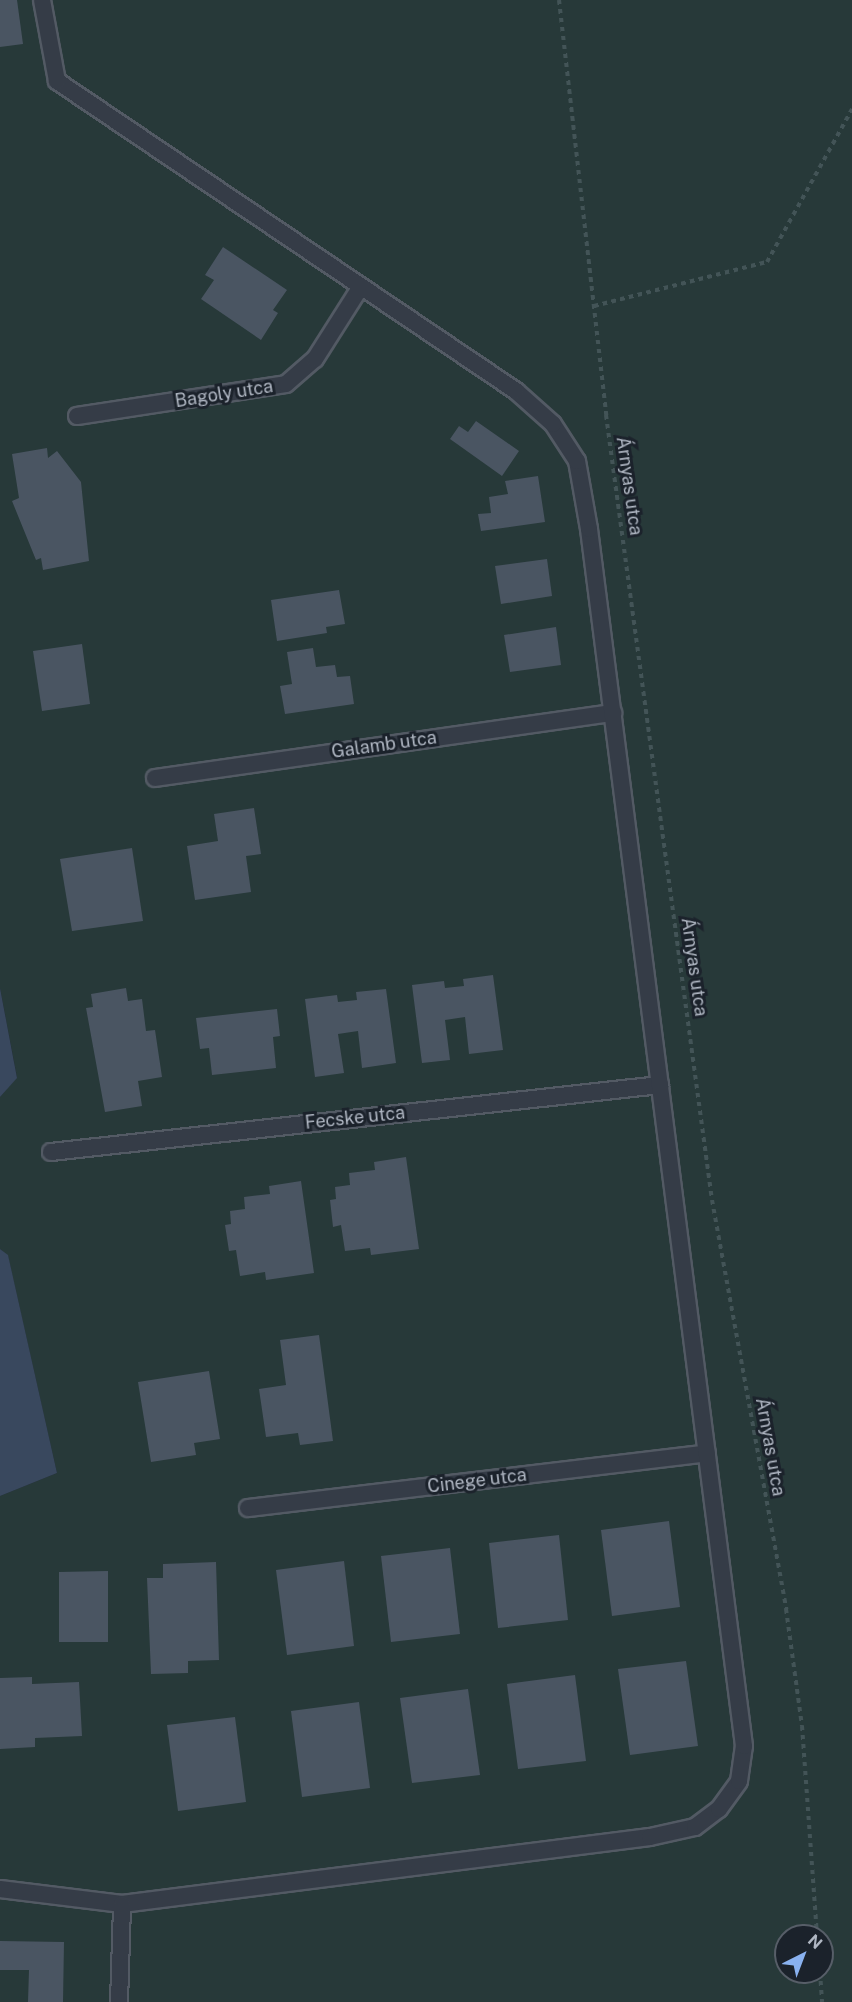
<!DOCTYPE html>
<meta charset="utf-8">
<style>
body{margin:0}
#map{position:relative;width:852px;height:2002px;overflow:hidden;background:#222b36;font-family:"Public Sans",sans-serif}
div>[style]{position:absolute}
.green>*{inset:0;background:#273939}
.water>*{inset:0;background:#39485e}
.building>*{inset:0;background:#4a5562}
.path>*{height:4px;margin-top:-2px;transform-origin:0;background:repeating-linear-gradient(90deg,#435457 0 4.5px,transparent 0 9px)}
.roads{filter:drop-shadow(2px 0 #535a64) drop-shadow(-2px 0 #535a64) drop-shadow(0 2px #535a64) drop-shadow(0 -2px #535a64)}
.service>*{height:16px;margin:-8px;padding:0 8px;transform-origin:8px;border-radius:8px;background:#353c47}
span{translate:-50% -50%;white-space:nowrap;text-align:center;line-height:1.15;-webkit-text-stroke:6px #1b222b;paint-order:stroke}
.street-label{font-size:18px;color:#b0b7c3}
.north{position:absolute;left:774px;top:1924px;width:60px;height:60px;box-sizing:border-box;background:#1b222b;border:2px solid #575e68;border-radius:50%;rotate:42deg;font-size:16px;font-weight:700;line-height:24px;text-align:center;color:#b0b7c3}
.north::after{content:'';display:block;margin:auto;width:21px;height:27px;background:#89b1ef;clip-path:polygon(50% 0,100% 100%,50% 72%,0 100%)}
</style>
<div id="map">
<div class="green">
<i style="clip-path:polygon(evenodd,0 0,852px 0,852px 2002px,0 2002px,0 1496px,57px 1473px,8px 1256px,0 1249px,0 1097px,17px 1077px,0 988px,0 0,786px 1936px,822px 1936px,822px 1972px,786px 1972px,786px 1936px)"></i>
</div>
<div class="water">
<i style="clip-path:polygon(0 988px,17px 1078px,0 1097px)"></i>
<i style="clip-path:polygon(0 1249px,8px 1255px,57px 1473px,0 1496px)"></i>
</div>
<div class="building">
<i style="clip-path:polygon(0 0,17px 0,23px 44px,0 47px)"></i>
<i style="clip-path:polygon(223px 247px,287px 290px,273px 310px,278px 313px,261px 340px,201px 299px,214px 280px,205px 275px)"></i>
<i style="clip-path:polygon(476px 421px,519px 451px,502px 476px,450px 439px,459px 426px,468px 432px)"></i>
<i style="clip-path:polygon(47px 448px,48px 458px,57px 451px,81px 482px,89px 561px,43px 570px,41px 558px,36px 560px,12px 501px,19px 498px,12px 454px)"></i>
<i style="clip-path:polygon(538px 476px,545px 522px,481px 531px,478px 514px,491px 513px,489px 497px,508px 494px,505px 481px)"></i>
<i style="clip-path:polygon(547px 559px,552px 596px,501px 604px,495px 566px)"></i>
<i style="clip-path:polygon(339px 590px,345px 624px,326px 627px,327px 633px,277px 641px,271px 600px)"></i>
<i style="clip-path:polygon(556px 627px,561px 665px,510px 672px,504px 635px)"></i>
<i style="clip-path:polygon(82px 644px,90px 704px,42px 711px,33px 651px)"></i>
<i style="clip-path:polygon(313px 648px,316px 667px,335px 665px,337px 677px,350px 676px,354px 704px,285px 714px,280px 686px,292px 684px,287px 652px)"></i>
<i style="clip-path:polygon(254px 808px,261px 854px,246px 856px,251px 892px,195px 900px,187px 846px,218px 841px,214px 814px)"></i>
<i style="clip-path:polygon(132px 848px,143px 921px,72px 931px,60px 859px)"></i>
<i style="clip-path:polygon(493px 975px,503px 1050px,469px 1054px,465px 1017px,445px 1020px,450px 1060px,422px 1063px,412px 985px,444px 981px,445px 988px,464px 986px,463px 979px)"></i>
<i style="clip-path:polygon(126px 988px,128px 1001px,142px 999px,146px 1031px,155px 1030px,162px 1077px,138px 1081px,142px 1106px,105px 1112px,86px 1008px,93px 1007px,91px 994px)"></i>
<i style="clip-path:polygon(386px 989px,396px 1063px,362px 1068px,358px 1031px,338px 1034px,344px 1073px,315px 1077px,305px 999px,337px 995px,338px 1002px,357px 1000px,356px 992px)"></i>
<i style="clip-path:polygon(277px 1009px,280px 1036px,273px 1037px,276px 1068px,212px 1075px,209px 1048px,200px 1049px,196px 1018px)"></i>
<i style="clip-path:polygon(406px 1157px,419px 1249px,371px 1255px,370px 1248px,345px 1251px,341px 1225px,333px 1227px,330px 1200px,336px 1199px,335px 1187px,350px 1185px,349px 1173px,375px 1170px,374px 1162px)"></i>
<i style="clip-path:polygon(301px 1181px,314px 1273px,266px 1280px,265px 1272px,240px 1276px,236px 1250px,229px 1251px,225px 1225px,231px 1224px,230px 1211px,245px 1209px,244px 1197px,270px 1194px,269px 1186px)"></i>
<i style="clip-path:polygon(319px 1335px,333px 1441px,300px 1445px,298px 1433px,266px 1437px,259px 1389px,286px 1385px,280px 1340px)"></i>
<i style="clip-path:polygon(209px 1371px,220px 1439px,194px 1443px,196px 1455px,151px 1462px,138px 1382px)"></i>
<i style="clip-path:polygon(669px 1521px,680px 1607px,612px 1616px,601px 1530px)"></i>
<i style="clip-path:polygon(559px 1535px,568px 1620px,498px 1628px,489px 1543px)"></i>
<i style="clip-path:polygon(450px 1548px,460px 1634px,391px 1642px,381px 1556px)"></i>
<i style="clip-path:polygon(344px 1561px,354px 1646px,287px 1655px,276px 1570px)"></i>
<i style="clip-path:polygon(216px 1562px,219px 1660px,188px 1661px,188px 1673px,151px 1674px,147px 1578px,163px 1578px,163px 1564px)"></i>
<i style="clip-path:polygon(108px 1571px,108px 1642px,59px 1642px,59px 1572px)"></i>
<i style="clip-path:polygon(686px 1661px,698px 1746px,630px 1755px,618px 1669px)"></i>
<i style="clip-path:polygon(575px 1675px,586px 1761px,518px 1769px,507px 1684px)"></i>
<i style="clip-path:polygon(32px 1677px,32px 1684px,79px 1682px,82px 1736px,35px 1738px,35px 1747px,0 1749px,0 1678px)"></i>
<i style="clip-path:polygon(468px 1689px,480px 1775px,412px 1783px,400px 1698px)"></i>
<i style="clip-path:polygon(359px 1702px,370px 1788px,302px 1797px,291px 1711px)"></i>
<i style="clip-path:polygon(235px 1717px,246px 1802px,178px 1811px,167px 1725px)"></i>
<i style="clip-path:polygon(0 1941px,64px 1942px,63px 2002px,28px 2002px,29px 1970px,0 1970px)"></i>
</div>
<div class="path">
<i style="left:559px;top:0;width:418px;rotate:83.5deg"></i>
<i style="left:606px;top:415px;width:792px;rotate:82.31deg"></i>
<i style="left:712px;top:1200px;width:416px;rotate:79.7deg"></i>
<i style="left:786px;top:1609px;width:118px;rotate:82.2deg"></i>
<i style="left:802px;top:1726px;width:211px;rotate:85.9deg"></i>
<i style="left:594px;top:306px;width:179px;rotate:-14.3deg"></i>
<i style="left:767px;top:262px;width:175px;rotate:-60.9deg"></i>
<i style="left:820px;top:1972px;width:30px;rotate:86deg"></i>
</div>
<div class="roads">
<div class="service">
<i style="left:77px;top:416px;width:211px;rotate:-8.7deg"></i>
<i style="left:286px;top:384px;width:38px;rotate:-41deg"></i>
<i style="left:315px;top:359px;width:84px;rotate:-57.6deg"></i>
<i style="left:155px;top:778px;width:463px;rotate:-8.1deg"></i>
<i style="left:51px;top:1152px;width:613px;rotate:-6.28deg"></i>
<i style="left:248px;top:1508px;width:462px;rotate:-6.8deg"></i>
<i style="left:0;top:1889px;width:123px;rotate:7deg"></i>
<i style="left:122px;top:1904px;width:532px;rotate:-7.23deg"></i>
<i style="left:650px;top:1837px;width:46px;rotate:-12.5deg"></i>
<i style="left:695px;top:1827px;width:30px;rotate:-37deg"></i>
<i style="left:719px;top:1809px;width:34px;rotate:-54deg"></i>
<i style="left:739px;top:1781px;width:35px;rotate:-82deg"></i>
<i style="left:744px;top:1746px;width:1227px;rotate:-97.26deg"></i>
<i style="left:589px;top:529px;width:69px;rotate:-100deg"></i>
<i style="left:577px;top:461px;width:44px;rotate:-123deg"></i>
<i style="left:553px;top:424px;width:50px;rotate:-138.3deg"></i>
<i style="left:516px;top:391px;width:554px;rotate:-145.97deg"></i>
<i style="left:57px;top:81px;width:82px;rotate:-100.5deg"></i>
<i style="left:119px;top:2002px;width:98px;rotate:-88.2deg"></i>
</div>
</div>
<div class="street-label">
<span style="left:224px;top:394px;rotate:-9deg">Bagoly utca</span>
<span style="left:629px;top:486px;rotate:82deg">Árnyas utca</span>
<span style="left:384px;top:745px;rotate:-8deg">Galamb utca</span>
<span style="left:694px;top:967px;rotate:82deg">Árnyas utca</span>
<span style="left:355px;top:1118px;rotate:-6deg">Fecske utca</span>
<span style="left:770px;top:1447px;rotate:80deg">Árnyas utca</span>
<span style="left:477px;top:1481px;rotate:-7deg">Cinege utca</span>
</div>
<div class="north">N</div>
</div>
